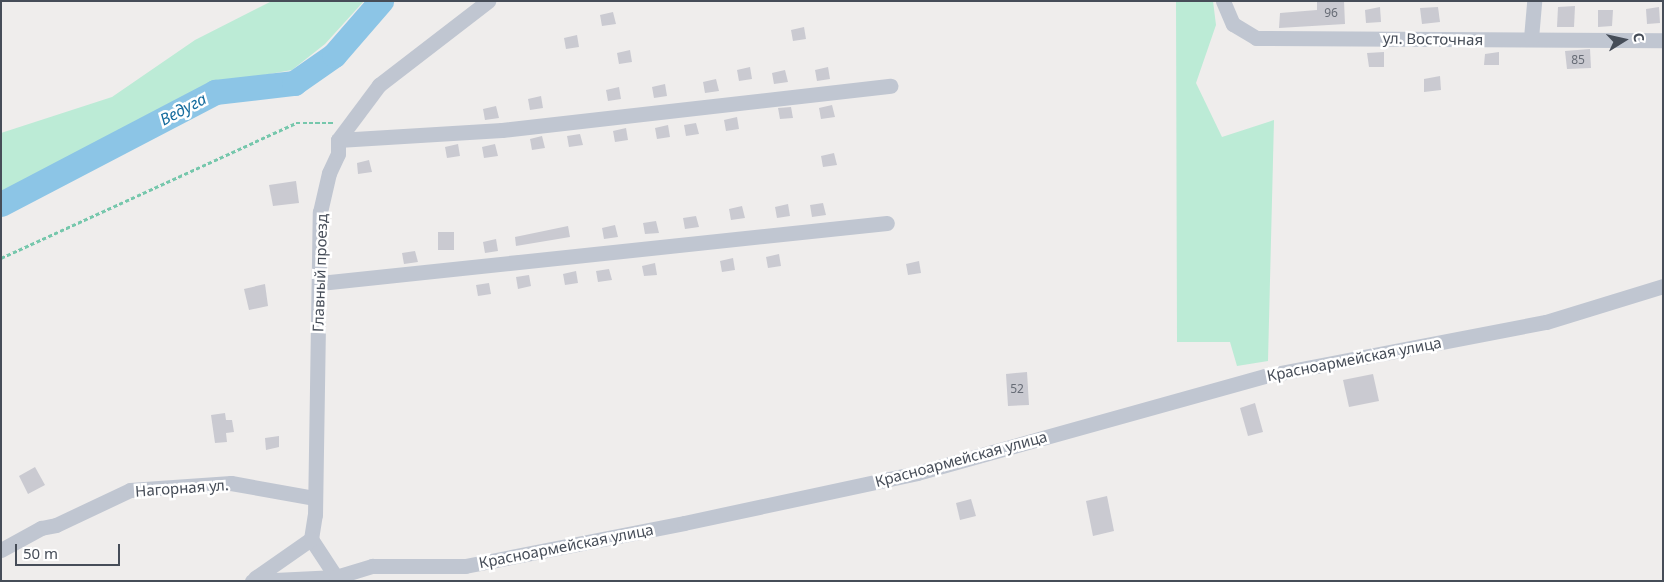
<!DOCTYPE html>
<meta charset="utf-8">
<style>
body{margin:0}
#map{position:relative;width:1664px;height:582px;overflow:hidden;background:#efedec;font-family:"Noto Sans",sans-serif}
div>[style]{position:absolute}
.green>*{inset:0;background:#bcebd6}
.river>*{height:25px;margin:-12.5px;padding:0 12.5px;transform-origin:12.5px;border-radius:12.5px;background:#8cc5e6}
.building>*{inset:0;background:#cacad1}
.path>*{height:2.5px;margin-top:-1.25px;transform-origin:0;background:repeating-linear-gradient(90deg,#76c7ac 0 4px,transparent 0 6.5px)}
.minor>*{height:15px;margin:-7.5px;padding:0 7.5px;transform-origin:7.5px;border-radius:7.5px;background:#c0c6d1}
span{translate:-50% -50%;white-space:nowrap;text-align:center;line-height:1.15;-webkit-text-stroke:5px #fff;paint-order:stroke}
.number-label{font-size:12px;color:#676c76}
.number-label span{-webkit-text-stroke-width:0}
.street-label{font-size:15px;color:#464d58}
.water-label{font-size:16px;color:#146b9d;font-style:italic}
.frame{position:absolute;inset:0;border:2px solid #464d58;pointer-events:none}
.north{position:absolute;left:1599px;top:15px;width:50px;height:50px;-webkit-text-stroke:4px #fff;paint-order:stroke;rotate:80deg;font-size:14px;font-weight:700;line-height:20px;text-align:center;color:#464d58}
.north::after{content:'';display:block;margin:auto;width:18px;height:22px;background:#464d58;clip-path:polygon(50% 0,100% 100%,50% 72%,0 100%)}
.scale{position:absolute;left:15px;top:544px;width:105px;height:22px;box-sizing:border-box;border:2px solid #464d58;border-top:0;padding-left:6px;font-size:15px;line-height:18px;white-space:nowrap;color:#464d58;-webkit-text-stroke:4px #fff;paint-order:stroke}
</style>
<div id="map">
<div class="green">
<i style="clip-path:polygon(272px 1px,364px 1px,325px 44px,292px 70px,220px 83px,7px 192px,1px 201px,1px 133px,112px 97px,195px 40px)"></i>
<i style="clip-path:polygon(1176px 1px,1213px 1px,1216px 25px,1196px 83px,1222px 137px,1274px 120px,1268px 361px,1237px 366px,1230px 342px,1177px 342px)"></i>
</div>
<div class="river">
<i style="left:1px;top:204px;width:242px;rotate:-27.6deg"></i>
<i style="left:215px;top:92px;width:80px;rotate:-6.5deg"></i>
<i style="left:294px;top:83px;width:49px;rotate:-35deg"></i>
<i style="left:334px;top:55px;width:72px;rotate:-49deg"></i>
</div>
<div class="building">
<i style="clip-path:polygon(1317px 1px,1344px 1px,1345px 24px,1279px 28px,1280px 13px,1317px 10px)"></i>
<i style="clip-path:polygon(1575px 6px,1574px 27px,1557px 27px,1558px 7px)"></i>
<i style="clip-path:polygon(1380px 7px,1381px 22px,1366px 23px,1365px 10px)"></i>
<i style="clip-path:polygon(1438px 7px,1440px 22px,1422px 24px,1420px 8px)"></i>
<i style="clip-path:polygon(1659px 7px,1660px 23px,1647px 24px,1646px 9px)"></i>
<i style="clip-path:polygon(1598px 10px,1613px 10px,1612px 26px,1598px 27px)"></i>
<i style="clip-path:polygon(613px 12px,616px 24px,602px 26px,600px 15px)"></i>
<i style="clip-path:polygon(804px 27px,806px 39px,793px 41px,791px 30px)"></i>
<i style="clip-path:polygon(577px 35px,579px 47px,566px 49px,564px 38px)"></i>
<i style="clip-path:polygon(1590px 49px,1591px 68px,1567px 69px,1565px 51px)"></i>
<i style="clip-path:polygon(630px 50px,632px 62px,619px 64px,617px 53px)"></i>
<i style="clip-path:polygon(1384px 52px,1384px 67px,1369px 67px,1367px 53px)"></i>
<i style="clip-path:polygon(1499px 52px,1499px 65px,1484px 65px,1485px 54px)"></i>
<i style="clip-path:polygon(750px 67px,752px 79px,739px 81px,737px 70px)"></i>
<i style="clip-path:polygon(828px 67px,830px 79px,817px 81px,815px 70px)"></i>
<i style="clip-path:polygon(785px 70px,788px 82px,774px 84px,772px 73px)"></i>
<i style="clip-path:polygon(1440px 76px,1441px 90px,1424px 92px,1424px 79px)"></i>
<i style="clip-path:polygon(716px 79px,719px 91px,705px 93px,703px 82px)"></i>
<i style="clip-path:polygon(665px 84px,667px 96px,654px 98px,652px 87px)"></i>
<i style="clip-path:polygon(619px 87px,621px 99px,608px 101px,606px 90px)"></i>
<i style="clip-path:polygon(541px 96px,543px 108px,530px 110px,528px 99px)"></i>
<i style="clip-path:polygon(832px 105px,835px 117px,821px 119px,819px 108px)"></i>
<i style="clip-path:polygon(496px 106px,499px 118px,485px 120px,483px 109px)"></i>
<i style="clip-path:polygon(791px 107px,793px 118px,780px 119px,778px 108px)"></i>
<i style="clip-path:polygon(737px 117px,739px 129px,726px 131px,724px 120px)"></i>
<i style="clip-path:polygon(696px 123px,699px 134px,686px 136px,684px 125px)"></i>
<i style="clip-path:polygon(668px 125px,670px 137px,657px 139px,655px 128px)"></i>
<i style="clip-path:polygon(626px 128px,628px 140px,615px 142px,613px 131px)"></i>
<i style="clip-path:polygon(580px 134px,583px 145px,569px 147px,567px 136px)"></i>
<i style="clip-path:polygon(542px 136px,545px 148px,532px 150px,530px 139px)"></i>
<i style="clip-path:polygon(458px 144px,460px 156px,447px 158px,445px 147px)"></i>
<i style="clip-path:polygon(495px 144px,498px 156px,484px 158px,482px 147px)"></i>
<i style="clip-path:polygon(834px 153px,837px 165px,823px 167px,821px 156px)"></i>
<i style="clip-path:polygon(369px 160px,372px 172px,358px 174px,357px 163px)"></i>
<i style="clip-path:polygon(296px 181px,299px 203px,273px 206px,269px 185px)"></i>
<i style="clip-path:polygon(823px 203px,826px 215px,812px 217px,810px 205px)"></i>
<i style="clip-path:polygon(788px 204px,790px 216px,777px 218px,775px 207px)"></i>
<i style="clip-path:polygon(742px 206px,745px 218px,731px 220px,729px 209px)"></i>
<i style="clip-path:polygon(696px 216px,699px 227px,685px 229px,683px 218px)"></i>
<i style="clip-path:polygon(656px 221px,659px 233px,645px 234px,643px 223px)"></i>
<i style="clip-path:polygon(615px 225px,618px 237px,604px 239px,602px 228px)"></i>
<i style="clip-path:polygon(568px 226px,570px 237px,516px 246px,515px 237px)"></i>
<i style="clip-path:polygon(438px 232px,454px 232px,454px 250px,438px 250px)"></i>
<i style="clip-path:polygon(496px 239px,498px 251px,485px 253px,483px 242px)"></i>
<i style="clip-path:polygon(415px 251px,418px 262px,404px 264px,402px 253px)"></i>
<i style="clip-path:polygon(779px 254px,781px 266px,768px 268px,766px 257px)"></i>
<i style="clip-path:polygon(733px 258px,735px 270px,722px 272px,720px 261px)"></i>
<i style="clip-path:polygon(919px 261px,921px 273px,908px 275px,906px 264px)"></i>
<i style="clip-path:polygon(655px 263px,657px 275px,644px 276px,642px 266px)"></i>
<i style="clip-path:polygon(609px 269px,612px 280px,598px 282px,596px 271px)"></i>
<i style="clip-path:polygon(576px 271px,578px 283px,565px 285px,563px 274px)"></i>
<i style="clip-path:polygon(529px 275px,531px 286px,518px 289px,516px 277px)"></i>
<i style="clip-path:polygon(489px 283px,491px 294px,478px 296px,476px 285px)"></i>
<i style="clip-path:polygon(265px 284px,268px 306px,249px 310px,244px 289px)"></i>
<i style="clip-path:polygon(1027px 372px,1029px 405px,1008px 406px,1006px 374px)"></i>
<i style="clip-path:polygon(1373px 374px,1379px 401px,1349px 407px,1343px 380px)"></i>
<i style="clip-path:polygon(1255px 403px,1263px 432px,1248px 436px,1240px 408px)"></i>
<i style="clip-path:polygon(225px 413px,226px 420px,232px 420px,234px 432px,226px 433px,227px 442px,215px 443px,211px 415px)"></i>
<i style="clip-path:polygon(279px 436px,279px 447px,266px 450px,265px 438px)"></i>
<i style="clip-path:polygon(35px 467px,45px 485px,28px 494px,19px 476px)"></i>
<i style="clip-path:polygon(1107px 496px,1114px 531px,1093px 536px,1086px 501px)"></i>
<i style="clip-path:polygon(971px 499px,976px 516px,960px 520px,956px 503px)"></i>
</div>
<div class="path">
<i style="left:1px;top:258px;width:324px;rotate:-24.6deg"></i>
<i style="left:296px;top:123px;width:37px"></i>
</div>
<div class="minor">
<i style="left:1223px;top:1px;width:25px;rotate:67deg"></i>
<i style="left:1233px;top:24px;width:27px;rotate:31deg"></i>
<i style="left:1256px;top:38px;width:407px;rotate:0.3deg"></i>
<i style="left:1531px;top:38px;width:37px;rotate:-85deg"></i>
<i style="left:338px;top:140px;width:164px;rotate:-3.5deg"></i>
<i style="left:502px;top:130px;width:391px;rotate:-6.5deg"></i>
<i style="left:320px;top:283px;width:570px;rotate:-6.04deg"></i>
<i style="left:1px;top:550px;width:46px;rotate:-28.8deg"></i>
<i style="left:41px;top:528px;width:15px;rotate:-11deg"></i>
<i style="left:56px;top:525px;width:82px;rotate:-25.3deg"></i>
<i style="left:130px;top:490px;width:101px;rotate:-4deg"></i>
<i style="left:231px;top:483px;width:84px;rotate:10.2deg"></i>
<i style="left:336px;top:577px;width:45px;rotate:-123.3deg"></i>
<i style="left:311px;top:539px;width:24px;rotate:-81deg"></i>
<i style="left:315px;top:515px;width:303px;rotate:-89.1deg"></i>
<i style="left:320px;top:212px;width:40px;rotate:-77deg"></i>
<i style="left:329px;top:173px;width:21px;rotate:-65deg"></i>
<i style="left:338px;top:154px;width:14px;rotate:-90deg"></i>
<i style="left:338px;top:140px;width:69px;rotate:-53.3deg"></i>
<i style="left:379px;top:85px;width:138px;rotate:-37.6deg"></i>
<i style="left:255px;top:578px;width:68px;rotate:-34.9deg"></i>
<i style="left:252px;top:581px;width:84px;rotate:-2.7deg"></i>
<i style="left:336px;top:577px;width:38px;rotate:-17deg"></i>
<i style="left:372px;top:566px;width:93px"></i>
<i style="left:465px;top:566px;width:223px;rotate:-11.1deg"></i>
<i style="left:684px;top:523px;width:238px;rotate:-12.1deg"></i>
<i style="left:917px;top:473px;width:361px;rotate:-15.6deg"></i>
<i style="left:1265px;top:376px;width:286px;rotate:-10.9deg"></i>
<i style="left:1546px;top:322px;width:122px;rotate:-17.1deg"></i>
</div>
<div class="number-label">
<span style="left:1331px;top:13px">96</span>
<span style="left:1578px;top:60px">85</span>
<span style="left:1017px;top:389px">52</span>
</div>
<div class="street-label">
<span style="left:1433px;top:39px;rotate:1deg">ул. Восточная</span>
<span style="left:320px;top:273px;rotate:-88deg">Главный проезд</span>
<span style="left:1354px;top:359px;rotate:-11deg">Красноармейская улица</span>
<span style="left:961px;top:459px;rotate:-15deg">Красноармейская улица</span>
<span style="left:182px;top:488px;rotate:-4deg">Нагорная ул.</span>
<span style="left:566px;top:546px;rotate:-11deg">Красноармейская улица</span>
</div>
<div class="water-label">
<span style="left:183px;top:109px;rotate:-28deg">Ведуга</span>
</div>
<div class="frame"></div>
<div class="north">С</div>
<div class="scale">50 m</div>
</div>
